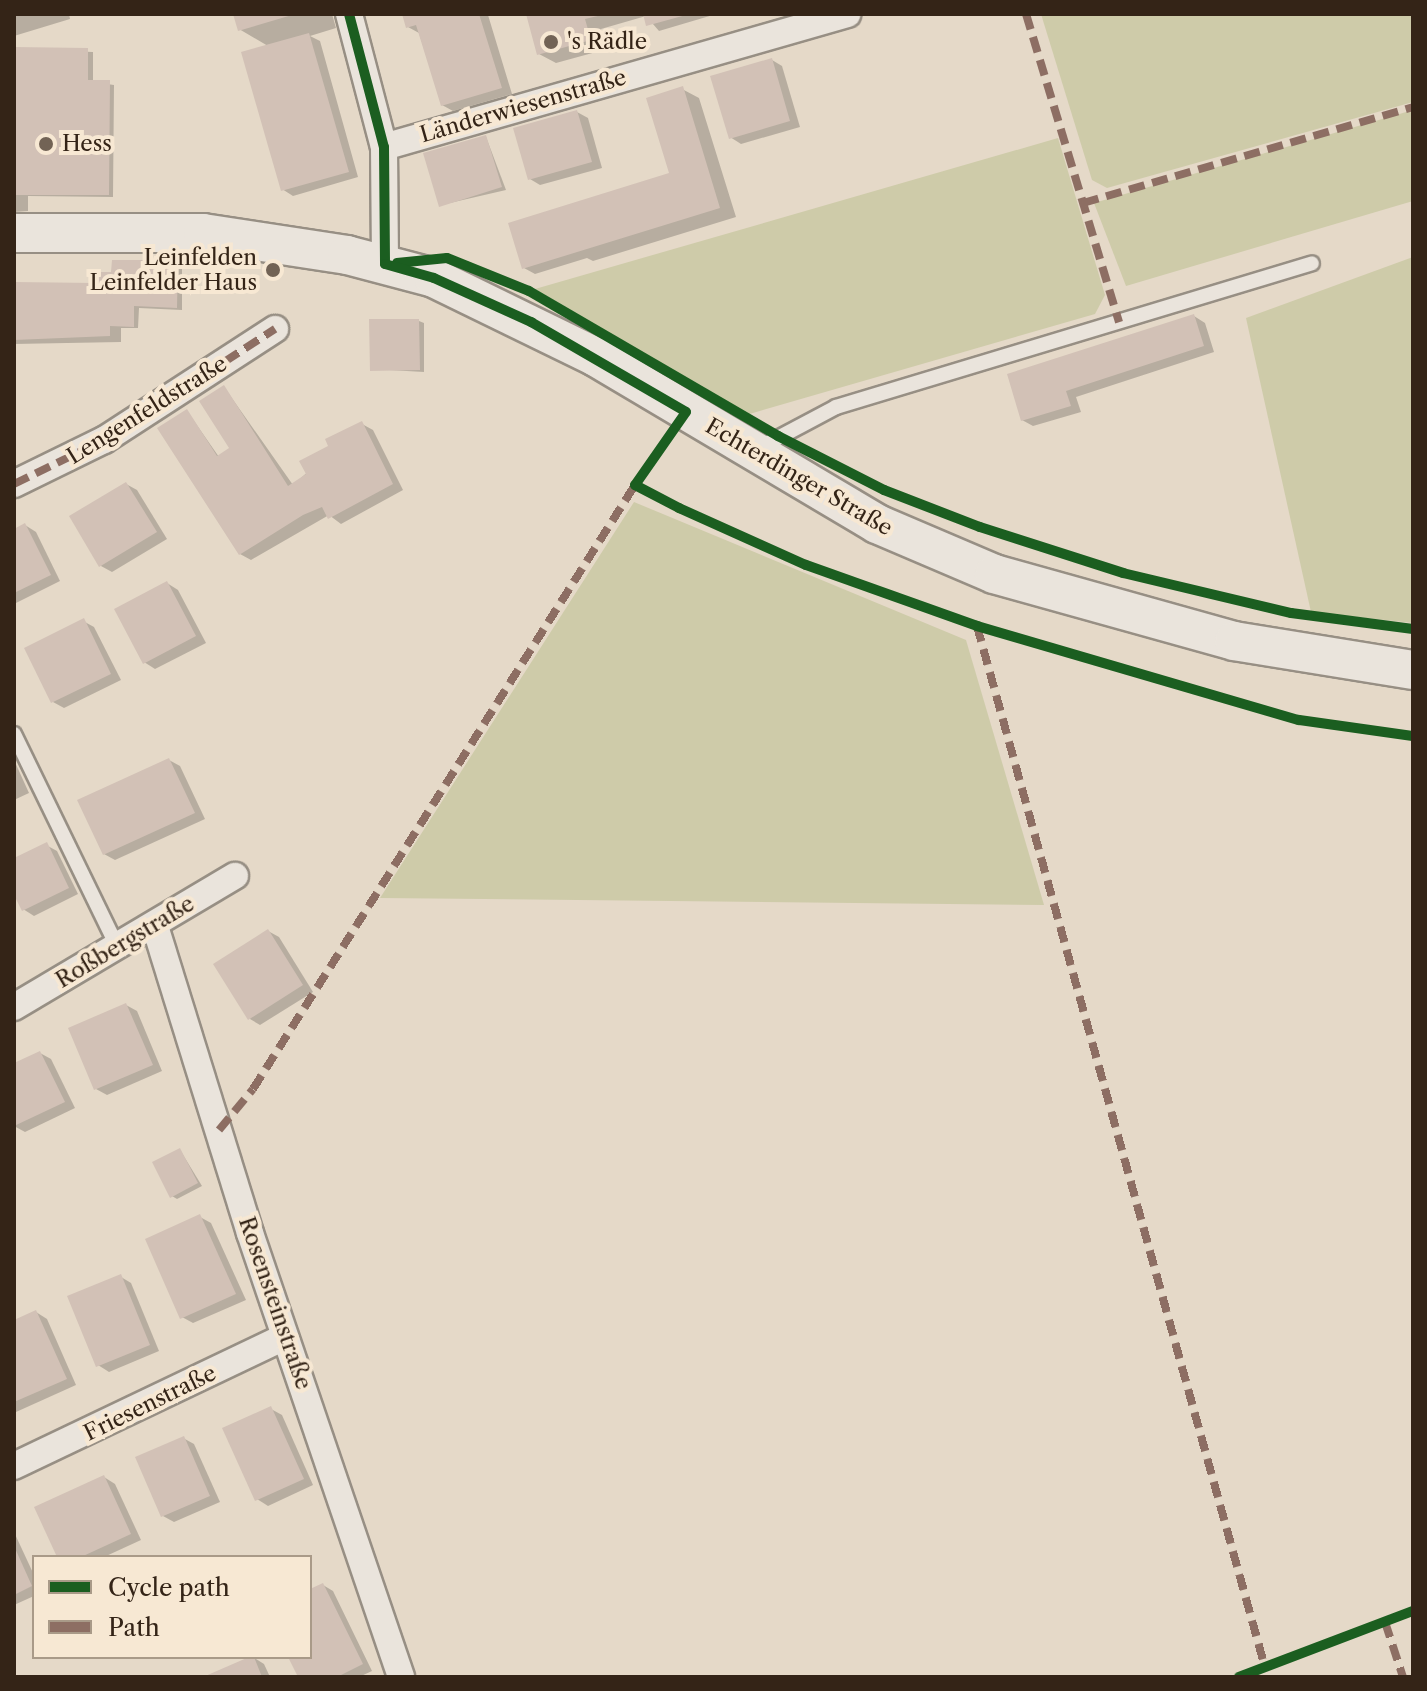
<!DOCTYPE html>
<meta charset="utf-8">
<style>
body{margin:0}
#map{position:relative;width:1427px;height:1691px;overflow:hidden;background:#e5d9c8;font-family:"Libre Caslon Text",serif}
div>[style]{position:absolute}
.green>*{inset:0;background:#cecba9}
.shadow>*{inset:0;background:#0003}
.building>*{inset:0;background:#d2c1b6}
.roads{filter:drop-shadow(2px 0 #978f84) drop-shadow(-2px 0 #978f84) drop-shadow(0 2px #978f84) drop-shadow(0 -2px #978f84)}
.service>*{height:14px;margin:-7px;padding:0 7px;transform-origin:7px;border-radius:7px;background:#eae4dc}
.minor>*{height:26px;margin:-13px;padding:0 13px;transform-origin:13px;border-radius:13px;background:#eae4dc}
.secondary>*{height:38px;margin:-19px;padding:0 19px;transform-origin:19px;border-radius:19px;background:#eae4dc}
.quiet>*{height:8px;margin-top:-4px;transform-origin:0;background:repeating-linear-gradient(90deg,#8d6e63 0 16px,transparent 0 24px)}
.cycleway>*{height:10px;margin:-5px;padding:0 5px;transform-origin:5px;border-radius:5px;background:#1b5e20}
.dots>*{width:22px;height:22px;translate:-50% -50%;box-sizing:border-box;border:4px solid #f7e8d3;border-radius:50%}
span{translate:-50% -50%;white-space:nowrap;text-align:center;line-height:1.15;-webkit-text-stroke:8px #f7e8d3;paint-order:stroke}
.poi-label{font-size:22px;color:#342417}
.left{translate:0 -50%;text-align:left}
.right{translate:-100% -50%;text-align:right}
.street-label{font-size:22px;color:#342417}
.frame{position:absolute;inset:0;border:16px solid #342417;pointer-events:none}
.legend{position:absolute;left:32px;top:1555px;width:280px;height:104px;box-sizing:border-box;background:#f7e8d3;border:2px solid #a99a88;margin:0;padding:10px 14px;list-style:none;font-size:24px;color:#342417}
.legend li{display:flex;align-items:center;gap:16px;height:40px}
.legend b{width:40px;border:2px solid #a99a88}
</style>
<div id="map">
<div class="green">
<i style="clip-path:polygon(1041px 14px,1413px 14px,1413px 102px,1107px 188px,1092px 180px)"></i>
<i style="clip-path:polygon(1413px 110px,1413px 201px,1126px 286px,1094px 203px)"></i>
<i style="clip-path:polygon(1058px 138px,1105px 295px,1095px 314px,746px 415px,535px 289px)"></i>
<i style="clip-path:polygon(1413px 257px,1413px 623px,1311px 612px,1246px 318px)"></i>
<i style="clip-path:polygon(634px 502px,966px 640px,1044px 905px,380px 898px)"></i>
</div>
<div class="shadow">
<i style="clip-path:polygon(14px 14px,69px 14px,70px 19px,14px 36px)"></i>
<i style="clip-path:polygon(235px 14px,332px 14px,336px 28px,310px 36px,320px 41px,358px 177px,293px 196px,282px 189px,268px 46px,239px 29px)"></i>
<i style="clip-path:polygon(404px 14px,488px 15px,512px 94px,453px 111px,442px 105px,419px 33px,408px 27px)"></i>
<i style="clip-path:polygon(528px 14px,713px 14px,713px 15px,659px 31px,646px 16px,601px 29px,607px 49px,556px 63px,539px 54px)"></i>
<i style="clip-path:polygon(14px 49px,93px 52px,93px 82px,114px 85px,113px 197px,28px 196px,28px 211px,14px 212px)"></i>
<i style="clip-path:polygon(772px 60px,782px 66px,800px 127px,741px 144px,730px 137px)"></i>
<i style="clip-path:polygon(682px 89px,699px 98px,736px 217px,593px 261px,587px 258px,535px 274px,524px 268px,671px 175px)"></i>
<i style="clip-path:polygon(577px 112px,588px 118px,602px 168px,540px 185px,530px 179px)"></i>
<i style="clip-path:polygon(486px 137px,506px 190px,441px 205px)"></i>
<i style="clip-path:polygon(178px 262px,182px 265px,182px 310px,139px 308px,138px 328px,121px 328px,121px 342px,14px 344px,14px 284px,97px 285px)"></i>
<i style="clip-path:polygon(1194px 316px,1205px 323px,1214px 352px,1076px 397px,1081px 412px,1033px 426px,1022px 420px,1009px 376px)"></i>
<i style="clip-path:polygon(419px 321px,424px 323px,424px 372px,372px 369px)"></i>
<i style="clip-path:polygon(224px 387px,293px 485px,362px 424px,373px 430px,403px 490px,341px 524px,329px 515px,251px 560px,240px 554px,187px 411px,219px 457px,233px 448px)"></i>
<i style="clip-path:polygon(126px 484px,137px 490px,167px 539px,112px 572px,101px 566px)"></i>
<i style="clip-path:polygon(25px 525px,36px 532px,60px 581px,14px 604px,14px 531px)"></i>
<i style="clip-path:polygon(167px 583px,178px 590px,206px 643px,155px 669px,144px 662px)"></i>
<i style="clip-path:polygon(83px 621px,94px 627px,121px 680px,64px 708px,53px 702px)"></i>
<i style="clip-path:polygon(14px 760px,29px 793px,14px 800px)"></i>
<i style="clip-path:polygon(169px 760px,180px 766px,205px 819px,115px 860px,104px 854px)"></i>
<i style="clip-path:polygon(46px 845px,57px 851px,78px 894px,34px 916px,23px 909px,14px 891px,14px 860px)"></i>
<i style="clip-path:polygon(268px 931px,279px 937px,313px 992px,260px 1025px,250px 1019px)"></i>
<i style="clip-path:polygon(126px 1005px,137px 1011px,162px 1071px,107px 1095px,96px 1089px)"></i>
<i style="clip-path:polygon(40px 1053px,51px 1059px,75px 1108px,25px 1132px,14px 1126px,14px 1066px)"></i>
<i style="clip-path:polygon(180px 1150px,202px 1186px,177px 1199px,172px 1196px)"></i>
<i style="clip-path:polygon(200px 1217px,211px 1223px,246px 1300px,193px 1323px,182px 1317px)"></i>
<i style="clip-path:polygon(121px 1277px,131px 1283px,159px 1351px,109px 1372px,98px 1365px)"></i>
<i style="clip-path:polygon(36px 1312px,47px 1319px,76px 1385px,16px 1412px,14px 1322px)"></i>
<i style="clip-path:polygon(271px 1409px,282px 1415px,313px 1485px,268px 1506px,257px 1499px)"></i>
<i style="clip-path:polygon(183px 1438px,194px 1444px,220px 1502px,174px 1522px,163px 1516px)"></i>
<i style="clip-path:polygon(104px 1477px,115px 1484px,141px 1540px,104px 1557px,59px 1557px)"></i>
<i style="clip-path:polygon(14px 1532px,34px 1575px,34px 1596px,14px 1605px)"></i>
<i style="clip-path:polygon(323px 1585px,333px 1591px,372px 1671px,359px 1677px,300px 1677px,290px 1657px,310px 1657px,310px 1591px)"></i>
<i style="clip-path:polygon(253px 1657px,264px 1664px,270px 1677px,208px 1677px)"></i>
</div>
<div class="building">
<i style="clip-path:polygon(233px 14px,292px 14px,292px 15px,238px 31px)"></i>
<i style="clip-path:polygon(402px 14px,479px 14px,502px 88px,441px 106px,416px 25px,406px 28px)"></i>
<i style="clip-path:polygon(526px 14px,602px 14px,602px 15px,585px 19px,591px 40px,537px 55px)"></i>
<i style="clip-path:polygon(643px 14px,686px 14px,686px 15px,646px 26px)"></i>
<i style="clip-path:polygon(309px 33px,349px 172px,281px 191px,241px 52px)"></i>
<i style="clip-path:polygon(14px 47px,88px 48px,88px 80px,110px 80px,109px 195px,14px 195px)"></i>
<i style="clip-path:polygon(772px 58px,790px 121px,729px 139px,710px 76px)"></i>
<i style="clip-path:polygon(683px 86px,720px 208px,522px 269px,508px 223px,669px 173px,646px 98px)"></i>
<i style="clip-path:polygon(577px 110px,592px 162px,528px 180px,513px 128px)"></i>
<i style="clip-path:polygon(486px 135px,502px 187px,439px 207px,423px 153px)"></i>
<i style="clip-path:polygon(112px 260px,178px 260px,177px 308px,134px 306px,134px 327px,110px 326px,110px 336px,14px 340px,14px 282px,95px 283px,95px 272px,111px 272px)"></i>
<i style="clip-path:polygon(1194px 314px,1204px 346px,1066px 391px,1071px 406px,1021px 421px,1007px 374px)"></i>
<i style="clip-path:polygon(369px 319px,419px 319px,420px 370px,370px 371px)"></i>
<i style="clip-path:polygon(224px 385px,288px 486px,306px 474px,299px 461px,328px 446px,325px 439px,362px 421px,393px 484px,328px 519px,322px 507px,303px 515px,239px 555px,157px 428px,187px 409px,217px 456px,229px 448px,199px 401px)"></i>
<i style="clip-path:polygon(126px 482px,157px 532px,99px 567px,69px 516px)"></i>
<i style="clip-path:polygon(25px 523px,51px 575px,14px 593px,14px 529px)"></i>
<i style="clip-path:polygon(167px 581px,196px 636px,143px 664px,114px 609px)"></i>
<i style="clip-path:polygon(84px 618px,111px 674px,51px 703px,24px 648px)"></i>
<i style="clip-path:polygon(169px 758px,195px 813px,103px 855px,77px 800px)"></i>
<i style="clip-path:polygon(47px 842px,69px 888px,22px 911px,14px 895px,14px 858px)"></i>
<i style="clip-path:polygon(268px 929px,303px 985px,248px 1020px,213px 964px)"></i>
<i style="clip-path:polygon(126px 1003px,153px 1065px,94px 1090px,68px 1028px)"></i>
<i style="clip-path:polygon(40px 1051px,65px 1102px,14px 1126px,14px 1063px)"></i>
<i style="clip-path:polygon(180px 1148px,198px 1183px,170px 1198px,152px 1162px)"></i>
<i style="clip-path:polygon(200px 1214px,236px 1294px,180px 1319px,145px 1239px)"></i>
<i style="clip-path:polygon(121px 1274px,150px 1345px,96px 1367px,67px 1296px)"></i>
<i style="clip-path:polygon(36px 1310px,67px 1379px,14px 1402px,14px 1320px)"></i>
<i style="clip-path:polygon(271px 1406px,304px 1479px,255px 1501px,222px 1428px)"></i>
<i style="clip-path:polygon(184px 1436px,210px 1496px,161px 1517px,135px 1457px)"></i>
<i style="clip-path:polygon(104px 1475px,131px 1534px,81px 1557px,57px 1557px,34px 1507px)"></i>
<i style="clip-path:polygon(14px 1546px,32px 1586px,14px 1595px)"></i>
<i style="clip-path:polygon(323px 1583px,363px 1664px,337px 1677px,298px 1677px,288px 1657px,310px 1657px,310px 1589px)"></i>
<i style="clip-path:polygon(249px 1657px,254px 1657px,262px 1677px,203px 1677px)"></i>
</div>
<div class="roads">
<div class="service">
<i style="left:759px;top:448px;width:87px;rotate:-28deg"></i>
<i style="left:836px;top:407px;width:497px;rotate:-16.8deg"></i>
<i style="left:14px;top:734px;width:238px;rotate:64.1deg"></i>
</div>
<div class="minor">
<i style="left:349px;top:14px;width:138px;rotate:75.3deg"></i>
<i style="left:384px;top:147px;width:117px;rotate:89.5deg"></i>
<i style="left:384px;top:147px;width:482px;rotate:-16deg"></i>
<i style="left:14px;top:484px;width:100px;rotate:-26.1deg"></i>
<i style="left:104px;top:440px;width:204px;rotate:-33deg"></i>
<i style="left:155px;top:926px;width:321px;rotate:72.8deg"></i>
<i style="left:250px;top:1233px;width:469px;rotate:71.2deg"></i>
<i style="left:14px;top:1007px;width:257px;rotate:-30.7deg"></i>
<i style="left:14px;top:1466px;width:300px;rotate:-25.5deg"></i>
</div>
<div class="secondary">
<i style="left:14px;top:233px;width:189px"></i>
<i style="left:203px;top:233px;width:146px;rotate:8.7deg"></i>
<i style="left:347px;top:255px;width:90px;rotate:14.8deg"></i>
<i style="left:434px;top:278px;width:180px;rotate:26deg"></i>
<i style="left:596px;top:357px;width:327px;rotate:30.7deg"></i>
<i style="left:877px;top:524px;width:127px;rotate:23.1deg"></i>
<i style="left:994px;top:574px;width:249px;rotate:15.6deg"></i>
<i style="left:1234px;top:641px;width:181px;rotate:9.2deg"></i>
</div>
</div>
<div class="quiet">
<i style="left:1026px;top:14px;width:322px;rotate:73.2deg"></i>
<i style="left:1083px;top:203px;width:344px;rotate:-16.2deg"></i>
<i style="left:14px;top:484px;width:100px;rotate:-26.1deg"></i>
<i style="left:104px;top:440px;width:204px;rotate:-33deg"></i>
<i style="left:977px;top:626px;width:1080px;rotate:74.54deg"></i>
<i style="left:219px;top:1130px;width:53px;rotate:-50.3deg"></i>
<i style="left:253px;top:1089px;width:715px;rotate:-57.69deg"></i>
<i style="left:1385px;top:1622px;width:58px;rotate:71.9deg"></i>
</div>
<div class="cycleway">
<i style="left:349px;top:14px;width:138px;rotate:75.3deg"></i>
<i style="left:384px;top:147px;width:117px;rotate:89.5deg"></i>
<i style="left:397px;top:263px;width:50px;rotate:-5.7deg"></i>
<i style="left:447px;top:258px;width:88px;rotate:21.9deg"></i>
<i style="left:529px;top:291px;width:288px;rotate:30.2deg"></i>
<i style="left:778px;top:436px;width:119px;rotate:27deg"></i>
<i style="left:884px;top:490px;width:103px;rotate:21.1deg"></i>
<i style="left:980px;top:527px;width:150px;rotate:17.8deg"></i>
<i style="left:1123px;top:573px;width:173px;rotate:13.4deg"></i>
<i style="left:1291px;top:613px;width:123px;rotate:7.5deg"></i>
<i style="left:385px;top:264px;width:51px;rotate:15.9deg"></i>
<i style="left:434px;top:278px;width:107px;rotate:24.4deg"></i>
<i style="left:531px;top:322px;width:179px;rotate:30.1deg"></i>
<i style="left:686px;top:412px;width:89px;rotate:124.9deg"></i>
<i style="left:635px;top:485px;width:50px;rotate:27.6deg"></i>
<i style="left:679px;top:508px;width:139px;rotate:24.2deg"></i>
<i style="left:806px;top:565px;width:182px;rotate:19.6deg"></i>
<i style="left:977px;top:626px;width:335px;rotate:16.3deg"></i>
<i style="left:1299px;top:720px;width:115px;rotate:8deg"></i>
<i style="left:1239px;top:1677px;width:186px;rotate:-20.8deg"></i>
</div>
<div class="dots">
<i style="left:551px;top:42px;background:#726355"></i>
<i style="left:46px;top:144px;background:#726355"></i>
<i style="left:273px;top:270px;background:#726355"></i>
</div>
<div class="poi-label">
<span class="left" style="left:567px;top:42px">'s Rädle</span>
<span class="left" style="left:62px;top:144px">Hess</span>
<span class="right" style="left:257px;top:270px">Leinfelden<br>Leinfelder Haus</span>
</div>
<div class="street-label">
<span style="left:523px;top:106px;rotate:-16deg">Länderwiesenstraße</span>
<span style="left:147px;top:410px;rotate:-32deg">Lengenfeldstraße</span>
<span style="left:799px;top:477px;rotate:30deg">Echterdinger Straße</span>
<span style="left:125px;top:942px;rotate:-31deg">Roßbergstraße</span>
<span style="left:275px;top:1303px;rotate:71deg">Rosensteinstraße</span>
<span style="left:150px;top:1403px;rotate:-26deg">Friesenstraße</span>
</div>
<div class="frame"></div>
<ul class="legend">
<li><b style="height:10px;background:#1b5e20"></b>Cycle path</li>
<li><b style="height:10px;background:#8d6e63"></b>Path</li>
</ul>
</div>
